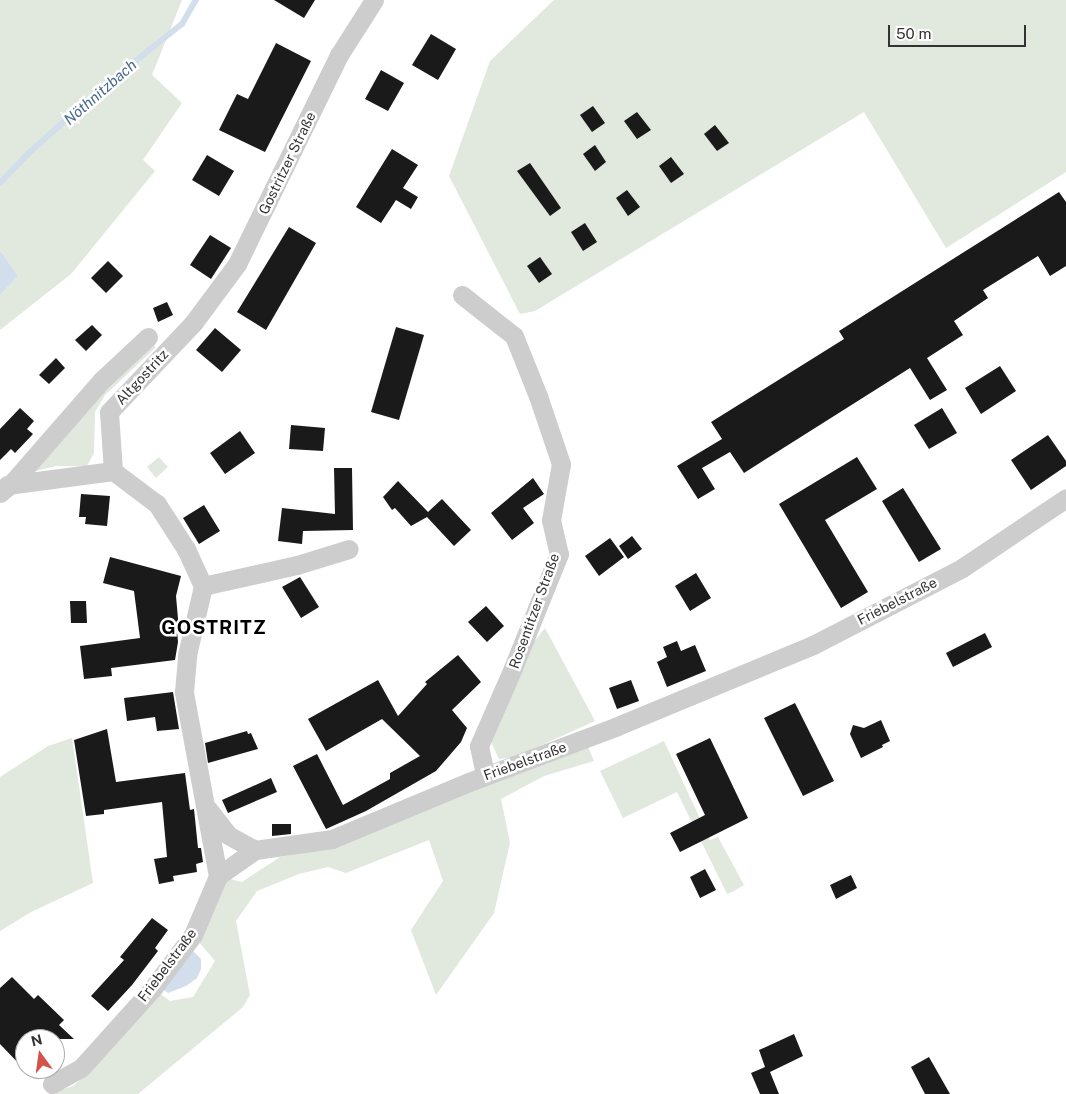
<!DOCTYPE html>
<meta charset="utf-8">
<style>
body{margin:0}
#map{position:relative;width:1066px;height:1094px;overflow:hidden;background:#fff;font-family:"Public Sans",sans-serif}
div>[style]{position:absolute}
.green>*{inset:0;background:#e1e8dd}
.water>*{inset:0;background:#d2deeb}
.stream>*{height:5.5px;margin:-2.75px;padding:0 2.75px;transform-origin:2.75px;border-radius:2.75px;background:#d2deeb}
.building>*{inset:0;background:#1a1a1a}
.minor>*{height:19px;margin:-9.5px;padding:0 9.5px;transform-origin:9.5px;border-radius:9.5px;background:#cdcdcd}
span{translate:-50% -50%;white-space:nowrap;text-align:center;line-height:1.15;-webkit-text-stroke:5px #fff;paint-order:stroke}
.street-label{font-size:14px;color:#333}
.water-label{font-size:15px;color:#48698e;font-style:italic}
.district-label{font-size:19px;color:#000;font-weight:700;letter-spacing:1px}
.north{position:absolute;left:15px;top:1029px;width:50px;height:50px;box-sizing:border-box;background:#fff;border:1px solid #adadad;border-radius:50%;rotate:346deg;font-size:14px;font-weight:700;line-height:20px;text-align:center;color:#333}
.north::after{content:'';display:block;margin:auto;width:18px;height:22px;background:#d4524a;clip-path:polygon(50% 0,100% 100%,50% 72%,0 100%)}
.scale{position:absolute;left:888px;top:25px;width:138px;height:22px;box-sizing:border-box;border:2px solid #333;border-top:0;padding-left:6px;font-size:15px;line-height:18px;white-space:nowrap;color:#333;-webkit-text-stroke:4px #fff;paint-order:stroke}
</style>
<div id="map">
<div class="green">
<i style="clip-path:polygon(0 0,182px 0,152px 75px,182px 103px,143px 160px,155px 171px,71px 274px,0 330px,0 295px,18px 276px,0 250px)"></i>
<i style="clip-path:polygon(554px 0,1066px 0,1066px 172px,946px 248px,864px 112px,535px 311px,520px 314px,449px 176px,490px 61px)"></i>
<i style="clip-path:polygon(153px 345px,156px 347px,105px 395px,95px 412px,94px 453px,87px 466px,56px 466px,31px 472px,99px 391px)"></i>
<i style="clip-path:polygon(159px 457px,168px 467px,156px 478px,147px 467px)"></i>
<i style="clip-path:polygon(545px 628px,595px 721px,515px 757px,499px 759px,491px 742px,513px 668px)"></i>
<i style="clip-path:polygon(72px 738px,93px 883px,31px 912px,0 931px,0 777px,48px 746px)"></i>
<i style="clip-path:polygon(664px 741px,710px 840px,718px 837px,744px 885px,734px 891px,727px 894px,677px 792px,623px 818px,600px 771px)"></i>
<i style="clip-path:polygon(587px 744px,594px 761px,544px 776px,501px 799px,510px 843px,494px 913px,436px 995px,411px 930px,443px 881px,429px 840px,346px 873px,328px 867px,299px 874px,257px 891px,236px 921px,250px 995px,243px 1007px,138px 1094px,47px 1094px,73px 1086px,86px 1075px,153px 988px,170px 1001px,193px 997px,215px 961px,193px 935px,218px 876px,242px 882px,280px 857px,335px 846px)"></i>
</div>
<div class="water">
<i style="clip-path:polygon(0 250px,18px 276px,0 295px)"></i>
<i style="clip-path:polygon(193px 951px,201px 959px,201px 969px,197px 978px,186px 986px,168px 993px,160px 987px)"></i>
</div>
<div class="stream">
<i style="left:0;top:183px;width:42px;rotate:-46deg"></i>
<i style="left:29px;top:153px;width:91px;rotate:-41.9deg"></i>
<i style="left:97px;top:92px;width:109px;rotate:-38.7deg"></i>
<i style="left:182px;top:24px;width:28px;rotate:-60deg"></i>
</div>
<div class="building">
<i style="clip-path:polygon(274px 0,315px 0,304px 18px)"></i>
<i style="clip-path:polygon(431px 34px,456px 49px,438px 80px,412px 65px)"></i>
<i style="clip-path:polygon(276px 43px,311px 61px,265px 152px,219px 130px,237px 94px,248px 99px)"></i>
<i style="clip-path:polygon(381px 70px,404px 83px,388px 111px,365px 99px)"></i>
<i style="clip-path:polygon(593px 106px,605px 123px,592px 132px,580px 115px)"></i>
<i style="clip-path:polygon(637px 112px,651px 130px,637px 139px,624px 121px)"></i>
<i style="clip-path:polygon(715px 125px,729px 143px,717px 151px,704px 134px)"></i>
<i style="clip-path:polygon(595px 145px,606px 162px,595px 171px,583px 154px)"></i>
<i style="clip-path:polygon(392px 149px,418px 165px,403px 188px,418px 197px,411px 209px,396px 200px,381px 223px,356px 207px)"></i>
<i style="clip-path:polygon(207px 155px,234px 171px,219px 196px,192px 180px)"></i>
<i style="clip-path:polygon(671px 157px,684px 174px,671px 183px,659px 166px)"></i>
<i style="clip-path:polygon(530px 163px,561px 208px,550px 216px,517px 171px)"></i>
<i style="clip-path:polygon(627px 190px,640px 207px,628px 216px,616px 198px)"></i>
<i style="clip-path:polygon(1059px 192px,1066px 202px,1066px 266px,1050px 276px,1038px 256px,983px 290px,988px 298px,954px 321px,963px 335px,927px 358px,947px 390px,930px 400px,910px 368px,744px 473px,730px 452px,702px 468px,715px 489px,698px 499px,677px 466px,722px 439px,711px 422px,844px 339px,839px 331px)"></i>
<i style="clip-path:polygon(585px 223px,597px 242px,583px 251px,571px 232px)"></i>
<i style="clip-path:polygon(289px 227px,316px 243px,266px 330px,237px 312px)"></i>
<i style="clip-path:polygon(210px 235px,231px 248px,211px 279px,190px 265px)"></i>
<i style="clip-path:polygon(540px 257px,552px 274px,539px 283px,527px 266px)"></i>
<i style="clip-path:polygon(108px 261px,123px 276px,106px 293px,91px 278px)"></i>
<i style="clip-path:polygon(167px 302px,173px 315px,158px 322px,153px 308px)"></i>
<i style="clip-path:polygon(92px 325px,102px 335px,86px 351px,75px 340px)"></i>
<i style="clip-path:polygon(396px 327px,424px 335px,399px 420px,371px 412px)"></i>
<i style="clip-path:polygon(215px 328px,241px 350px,222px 372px,196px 350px)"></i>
<i style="clip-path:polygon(56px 358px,65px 368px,49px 384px,39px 375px)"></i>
<i style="clip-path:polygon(1000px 366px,1016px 391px,981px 414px,965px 388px)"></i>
<i style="clip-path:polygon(20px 408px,34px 421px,27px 429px,33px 434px,15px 453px,11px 449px,0 460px,0 429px)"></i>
<i style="clip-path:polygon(942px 408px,957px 433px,929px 449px,914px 425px)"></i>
<i style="clip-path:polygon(291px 425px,325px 428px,323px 451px,289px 449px)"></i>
<i style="clip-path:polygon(240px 431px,255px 453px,225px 474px,210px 453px)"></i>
<i style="clip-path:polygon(1048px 435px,1066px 461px,1066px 466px,1031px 490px,1011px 460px)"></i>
<i style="clip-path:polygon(857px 457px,877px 489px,825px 520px,868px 592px,841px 608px,779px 504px)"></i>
<i style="clip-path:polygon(334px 468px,352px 468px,353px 530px,303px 531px,302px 544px,278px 541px,282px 508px,335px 514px)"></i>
<i style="clip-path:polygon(533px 478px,544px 494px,523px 508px,534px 523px,512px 540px,491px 513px)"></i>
<i style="clip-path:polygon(398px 481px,428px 512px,442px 499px,471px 530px,454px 546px,427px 517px,411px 526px,395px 508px,392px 510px,383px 497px)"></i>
<i style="clip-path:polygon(903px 488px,941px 549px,919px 562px,882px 501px)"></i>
<i style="clip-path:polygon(81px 494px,110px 496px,107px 526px,85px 524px,86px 517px,79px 517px)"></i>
<i style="clip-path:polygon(204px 505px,220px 531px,199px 544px,183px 518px)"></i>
<i style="clip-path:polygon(632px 536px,642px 549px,628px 559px,619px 546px)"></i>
<i style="clip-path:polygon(610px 538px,624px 557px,599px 576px,585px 556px)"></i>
<i style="clip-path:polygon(110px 557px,181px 576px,176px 596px,179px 630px,177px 630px,178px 642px,175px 660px,111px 668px,112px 676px,84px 679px,80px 646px,140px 638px,134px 591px,103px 583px)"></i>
<i style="clip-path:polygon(696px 573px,711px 598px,690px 611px,675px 586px)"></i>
<i style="clip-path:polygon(300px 577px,319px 607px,301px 618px,282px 587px)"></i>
<i style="clip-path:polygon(70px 601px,86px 601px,87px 623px,71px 623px)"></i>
<i style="clip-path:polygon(486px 606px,504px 626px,487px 642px,468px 622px)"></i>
<i style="clip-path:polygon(985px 633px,992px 647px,953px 667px,946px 653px)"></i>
<i style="clip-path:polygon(677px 641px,681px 651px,695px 645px,706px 671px,667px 687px,657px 662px,667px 657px,663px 647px)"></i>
<i style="clip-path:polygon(458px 655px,481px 682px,452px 710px,467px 728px,461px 742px,436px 771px,366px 811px,326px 829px,293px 766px,317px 754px,343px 805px,390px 779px,390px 773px,420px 756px,382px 719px,326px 751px,308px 719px,378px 680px,398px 716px,427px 684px,425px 682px)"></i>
<i style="clip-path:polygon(631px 680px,639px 701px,617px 709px,609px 688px)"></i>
<i style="clip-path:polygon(173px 692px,179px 729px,157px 731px,155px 717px,127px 721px,124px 698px)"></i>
<i style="clip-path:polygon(795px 703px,834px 781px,803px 796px,764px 718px)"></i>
<i style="clip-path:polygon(881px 720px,890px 741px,882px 745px,883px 747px,861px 758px,850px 734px,853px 725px,864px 728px)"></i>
<i style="clip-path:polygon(107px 729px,116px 782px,185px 773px,190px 810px,194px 809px,198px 848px,201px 848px,203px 862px,196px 864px,197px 872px,173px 876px,174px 881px,159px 884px,154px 859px,167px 857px,162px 802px,104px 810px,104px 814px,86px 816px,74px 740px)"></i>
<i style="clip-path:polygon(247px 731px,248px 734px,251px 733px,258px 749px,208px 763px,205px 743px)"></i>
<i style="clip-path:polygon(710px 738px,748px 818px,680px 852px,670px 833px,705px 815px,676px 754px)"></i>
<i style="clip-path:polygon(271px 778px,277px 792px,228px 813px,222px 800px)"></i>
<i style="clip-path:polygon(272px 824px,291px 824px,291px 834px,272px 836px)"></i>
<i style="clip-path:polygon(705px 869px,716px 890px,700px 898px,690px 877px)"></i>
<i style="clip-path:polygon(851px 875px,857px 888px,836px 899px,830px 885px)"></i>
<i style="clip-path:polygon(152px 918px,168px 930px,155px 948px,158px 951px,132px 985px,108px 1011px,91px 996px,124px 960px,120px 957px)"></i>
<i style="clip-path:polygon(12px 977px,34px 999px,38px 995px,64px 1020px,59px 1025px,74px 1039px,25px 1039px,25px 1070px,0 1044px,0 988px)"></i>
<i style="clip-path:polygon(794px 1034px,803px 1056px,770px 1072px,779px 1094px,760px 1094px,751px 1073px,765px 1067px,759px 1050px)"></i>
<i style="clip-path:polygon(929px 1057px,950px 1094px,925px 1094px,911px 1067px)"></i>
</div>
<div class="minor">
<i style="left:462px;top:295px;width:66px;rotate:38.3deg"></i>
<i style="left:514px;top:336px;width:65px;rotate:68.2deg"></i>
<i style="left:538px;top:396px;width:72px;rotate:71.3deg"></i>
<i style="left:561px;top:464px;width:57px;rotate:100.1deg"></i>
<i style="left:551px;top:520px;width:35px;rotate:77deg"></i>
<i style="left:559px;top:554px;width:123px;rotate:112deg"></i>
<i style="left:513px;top:668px;width:85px;rotate:113.6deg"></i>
<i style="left:479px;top:746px;width:30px;rotate:78deg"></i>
<i style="left:7px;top:485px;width:107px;rotate:-7.5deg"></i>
<i style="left:0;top:493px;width:16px;rotate:-40deg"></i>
<i style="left:12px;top:483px;width:137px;rotate:-48.9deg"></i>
<i style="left:102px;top:380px;width:63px;rotate:-43.1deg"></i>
<i style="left:203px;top:586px;width:96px;rotate:-12.6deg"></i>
<i style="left:297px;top:565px;width:54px;rotate:-17.1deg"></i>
<i style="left:208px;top:809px;width:33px;rotate:52deg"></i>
<i style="left:228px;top:835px;width:31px;rotate:29deg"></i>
<i style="left:218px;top:876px;width:187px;rotate:-100.5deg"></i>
<i style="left:184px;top:692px;width:37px;rotate:-85deg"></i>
<i style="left:187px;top:655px;width:71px;rotate:-76.9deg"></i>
<i style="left:203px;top:586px;width:41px;rotate:-114.7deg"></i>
<i style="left:186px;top:549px;width:54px;rotate:-122.8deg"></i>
<i style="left:157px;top:504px;width:55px;rotate:-143.1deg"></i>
<i style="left:113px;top:471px;width:59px;rotate:-93.9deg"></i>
<i style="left:109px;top:412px;width:124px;rotate:-46.6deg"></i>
<i style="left:194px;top:322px;width:72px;rotate:-53.4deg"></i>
<i style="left:237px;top:264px;width:233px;rotate:-64deg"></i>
<i style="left:339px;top:55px;width:65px;rotate:-57.5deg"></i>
<i style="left:52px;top:1084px;width:33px;rotate:-29deg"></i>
<i style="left:81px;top:1068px;width:108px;rotate:-48deg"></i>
<i style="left:153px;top:988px;width:66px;rotate:-53deg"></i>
<i style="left:193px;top:935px;width:64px;rotate:-67deg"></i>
<i style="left:218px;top:876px;width:45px;rotate:-35.1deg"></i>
<i style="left:255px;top:850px;width:78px;rotate:-8.1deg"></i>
<i style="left:332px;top:839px;width:148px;rotate:-22.6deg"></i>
<i style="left:469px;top:782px;width:156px;rotate:-20.6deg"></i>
<i style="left:615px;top:727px;width:214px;rotate:-22.5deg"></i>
<i style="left:813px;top:645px;width:168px;rotate:-27.3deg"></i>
<i style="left:962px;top:568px;width:125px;rotate:-33.9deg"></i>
</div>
<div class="street-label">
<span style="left:287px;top:163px;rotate:-64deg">Gostritzer Straße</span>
<span style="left:142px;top:377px;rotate:-47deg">Altgostritz</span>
<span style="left:897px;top:601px;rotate:-27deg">Friebelstraße</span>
<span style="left:534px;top:611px;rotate:-70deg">Rosentitzer Straße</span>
<span style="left:525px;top:761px;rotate:-20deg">Friebelstraße</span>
<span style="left:167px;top:965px;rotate:-53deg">Friebelstraße</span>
</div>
<div class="water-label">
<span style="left:100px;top:92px;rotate:-41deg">Nöthnitzbach</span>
</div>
<div class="district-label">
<span style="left:214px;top:628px">GOSTRITZ</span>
</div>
<div class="north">N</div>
<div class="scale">50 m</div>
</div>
